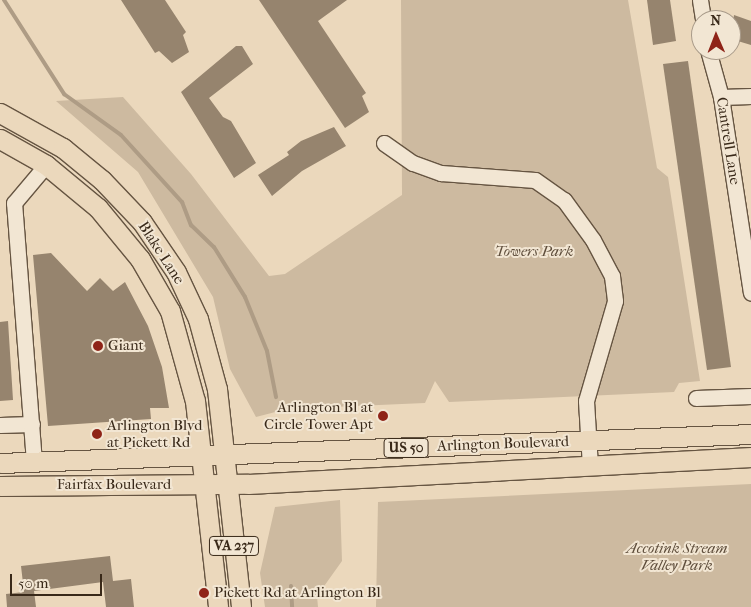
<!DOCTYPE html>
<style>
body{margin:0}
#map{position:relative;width:751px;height:607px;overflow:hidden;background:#ebd8bc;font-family:"IM FELL French Canon",serif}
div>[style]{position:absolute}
.green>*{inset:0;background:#cdbaa0}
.stream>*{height:4px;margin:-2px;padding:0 2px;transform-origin:2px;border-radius:2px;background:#ae9c85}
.building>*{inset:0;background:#96846e}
.roads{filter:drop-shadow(1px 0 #665542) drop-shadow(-1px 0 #665542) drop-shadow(0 1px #665542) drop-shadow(0 -1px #665542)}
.minor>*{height:15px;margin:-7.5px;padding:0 7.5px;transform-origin:7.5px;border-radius:7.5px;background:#f2e6d3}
.major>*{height:19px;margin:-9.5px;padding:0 9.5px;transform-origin:9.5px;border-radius:9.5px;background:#ebd8bc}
.dots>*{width:14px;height:14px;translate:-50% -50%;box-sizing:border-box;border:2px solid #f2e6d3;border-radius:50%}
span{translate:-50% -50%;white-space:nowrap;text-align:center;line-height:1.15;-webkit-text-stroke:4px #f2e6d3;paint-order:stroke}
.shield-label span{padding:1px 4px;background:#f2e6d3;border:1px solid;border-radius:4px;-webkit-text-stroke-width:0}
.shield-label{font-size:14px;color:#392919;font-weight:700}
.street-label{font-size:15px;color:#392919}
.park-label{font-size:15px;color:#5e4d3b;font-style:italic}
.poi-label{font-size:15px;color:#392919}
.left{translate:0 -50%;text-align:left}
.right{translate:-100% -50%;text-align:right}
.north{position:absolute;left:691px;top:10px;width:50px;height:50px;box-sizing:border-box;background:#f2e6d3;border:1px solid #a89a89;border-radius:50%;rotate:359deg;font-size:14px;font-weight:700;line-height:20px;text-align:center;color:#392919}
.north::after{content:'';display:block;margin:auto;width:18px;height:22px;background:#8f2418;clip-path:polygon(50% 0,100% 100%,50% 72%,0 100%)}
.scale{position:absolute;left:10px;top:574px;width:92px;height:22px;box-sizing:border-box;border:2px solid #392919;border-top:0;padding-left:6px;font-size:15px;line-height:18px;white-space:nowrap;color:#392919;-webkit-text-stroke:4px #f2e6d3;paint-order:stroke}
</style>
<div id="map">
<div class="green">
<i style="clip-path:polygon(401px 0,628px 0,657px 168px,668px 177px,700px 381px,679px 383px,674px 392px,449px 402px,435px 381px,425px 403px,287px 409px,256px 417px,230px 369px,213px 297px,138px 172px,56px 101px,123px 97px,191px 174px,269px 276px,285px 274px,402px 195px)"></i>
<i style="clip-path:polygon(751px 484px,751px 607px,376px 607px,378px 502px)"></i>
<i style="clip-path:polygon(340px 500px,342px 561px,317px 596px,318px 607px,265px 607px,260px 573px,275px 507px)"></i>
</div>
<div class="stream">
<i style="left:4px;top:0;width:112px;rotate:57.4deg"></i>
<i style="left:64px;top:94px;width:70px;rotate:35.7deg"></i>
<i style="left:121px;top:135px;width:91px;rotate:47.7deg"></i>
<i style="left:182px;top:202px;width:25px;rotate:69deg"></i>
<i style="left:191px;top:225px;width:32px;rotate:44deg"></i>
<i style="left:214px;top:247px;width:59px;rotate:58.2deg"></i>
<i style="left:245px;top:297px;width:58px;rotate:67.8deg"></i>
<i style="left:267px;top:351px;width:47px;rotate:78.9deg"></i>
<i style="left:291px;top:586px;width:21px;rotate:87deg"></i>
</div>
<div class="building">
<i style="clip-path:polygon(121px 0,165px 0,186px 32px,183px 35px,189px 52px,172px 63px,159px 51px,155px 53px)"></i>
<i style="clip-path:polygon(259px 0,347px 0,318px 21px,366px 93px,362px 96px,369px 112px,345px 128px)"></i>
<i style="clip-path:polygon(647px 0,670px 0,676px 41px,653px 45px)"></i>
<i style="clip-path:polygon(734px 15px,751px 21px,751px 45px,731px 39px)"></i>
<i style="clip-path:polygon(236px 46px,242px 46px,253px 64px,209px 98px,223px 117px,231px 121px,256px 163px,234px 178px,181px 92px)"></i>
<i style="clip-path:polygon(688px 61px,731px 367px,707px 370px,663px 64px)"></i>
<i style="clip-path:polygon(334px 127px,346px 146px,302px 171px,272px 196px,258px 175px,289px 155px,287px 152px,301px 141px)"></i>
<i style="clip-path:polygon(51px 253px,87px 291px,100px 278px,113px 291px,125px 282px,148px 326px,162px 367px,169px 408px,150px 408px,151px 419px,48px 426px,33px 255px)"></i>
<i style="clip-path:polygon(8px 321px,13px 400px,0 401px,0 322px)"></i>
<i style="clip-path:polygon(110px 556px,113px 581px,131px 579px,134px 607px,106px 607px,103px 582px,34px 591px,36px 607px,7px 607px,6px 594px,24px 592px,21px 566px)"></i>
</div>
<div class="roads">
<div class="minor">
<i style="left:700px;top:0;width:20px;rotate:81deg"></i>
<i style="left:708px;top:50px;width:49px;rotate:74.5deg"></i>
<i style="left:721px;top:97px;width:198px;rotate:81.3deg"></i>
<i style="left:721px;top:97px;width:30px;rotate:-2deg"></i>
<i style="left:384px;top:143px;width:35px;rotate:35deg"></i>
<i style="left:413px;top:163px;width:30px;rotate:20deg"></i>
<i style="left:441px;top:173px;width:94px;rotate:4.3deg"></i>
<i style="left:535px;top:180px;width:35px;rotate:35deg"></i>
<i style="left:564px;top:200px;width:49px;rotate:54.1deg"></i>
<i style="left:593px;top:240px;width:41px;rotate:62.2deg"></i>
<i style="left:612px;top:276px;width:25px;rotate:83deg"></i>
<i style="left:615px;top:301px;width:104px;rotate:106.2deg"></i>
<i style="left:586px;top:401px;width:66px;rotate:86.5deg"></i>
<i style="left:696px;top:398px;width:55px;rotate:-2.1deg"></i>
<i style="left:0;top:425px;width:32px;rotate:-2deg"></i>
<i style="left:34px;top:462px;width:260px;rotate:-94.4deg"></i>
<i style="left:14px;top:203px;width:50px;rotate:-49.9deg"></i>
</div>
<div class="major">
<i style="left:0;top:113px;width:72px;rotate:29.1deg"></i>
<i style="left:63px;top:148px;width:50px;rotate:39.4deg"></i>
<i style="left:102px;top:180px;width:58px;rotate:46.4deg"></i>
<i style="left:142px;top:222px;width:60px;rotate:55.8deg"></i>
<i style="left:176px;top:272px;width:52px;rotate:64.9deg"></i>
<i style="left:198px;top:319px;width:73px;rotate:74.8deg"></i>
<i style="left:217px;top:389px;width:219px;rotate:83.7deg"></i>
<i style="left:0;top:139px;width:53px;rotate:29.5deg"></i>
<i style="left:46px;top:165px;width:67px;rotate:39.6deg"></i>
<i style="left:98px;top:208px;width:66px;rotate:50.5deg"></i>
<i style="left:140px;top:259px;width:60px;rotate:60deg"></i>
<i style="left:170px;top:311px;width:93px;rotate:74.5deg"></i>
<i style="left:195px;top:401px;width:207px;rotate:83.6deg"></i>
<i style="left:0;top:463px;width:752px;rotate:-2.21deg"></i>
<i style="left:0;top:486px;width:248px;rotate:-0.5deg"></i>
<i style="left:248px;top:484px;width:504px;rotate:-3.07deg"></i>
</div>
</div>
<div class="dots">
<i style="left:98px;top:346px;background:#8f2418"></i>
<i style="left:383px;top:416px;background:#8f2418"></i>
<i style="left:97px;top:434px;background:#8f2418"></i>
<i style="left:204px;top:593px;background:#8f2418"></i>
</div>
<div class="shield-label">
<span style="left:406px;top:448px">US 50</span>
<span style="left:234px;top:546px">VA 237</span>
</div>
<div class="street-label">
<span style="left:728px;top:141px;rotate:81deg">Cantrell Lane</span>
<span style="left:161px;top:253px;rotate:57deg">Blake Lane</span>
<span style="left:503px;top:444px;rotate:-2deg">Arlington Boulevard</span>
<span style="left:114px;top:485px">Fairfax Boulevard</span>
</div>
<div class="park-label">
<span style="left:534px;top:252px">Towers Park</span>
<span style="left:677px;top:557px">Accotink Stream<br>Valley Park</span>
</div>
<div class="poi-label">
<span class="left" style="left:108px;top:346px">Giant</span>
<span class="right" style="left:373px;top:416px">Arlington Bl at<br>Circle Tower Apt</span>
<span class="left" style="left:107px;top:434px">Arlington Blvd<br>at Pickett Rd</span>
<span class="left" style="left:214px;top:593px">Pickett Rd at Arlington Bl</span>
</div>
<div class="north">N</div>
<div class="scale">50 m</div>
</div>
